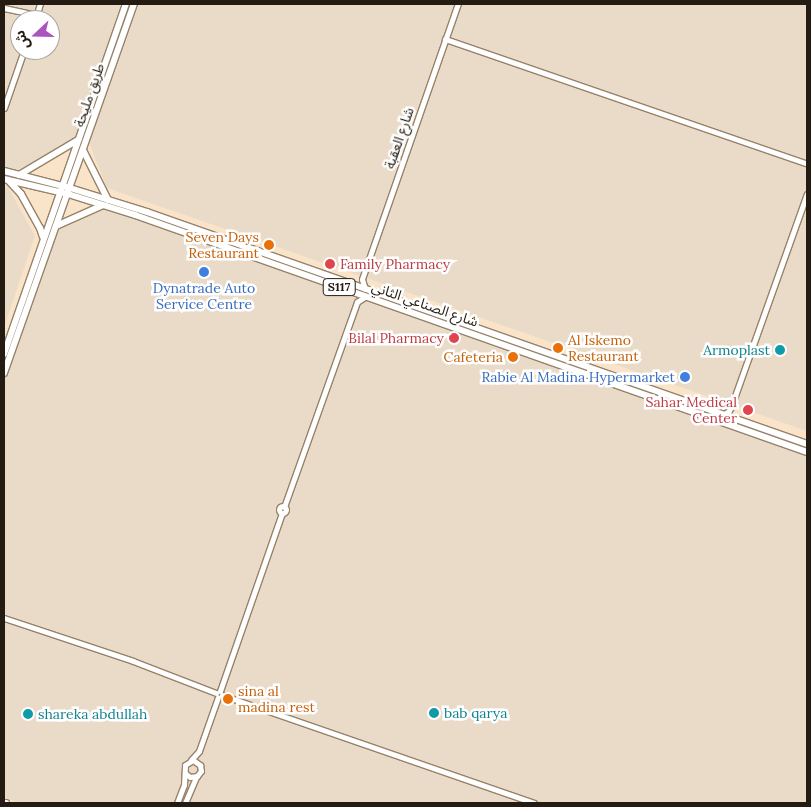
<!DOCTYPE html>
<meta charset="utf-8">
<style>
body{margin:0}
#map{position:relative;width:811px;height:807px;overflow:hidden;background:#fae4c9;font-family:Lora,"Noto Sans Arabic",serif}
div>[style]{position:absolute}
.industrial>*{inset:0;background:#eadbc8}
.roads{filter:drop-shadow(1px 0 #968269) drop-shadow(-1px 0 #968269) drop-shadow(0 1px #968269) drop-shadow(0 -1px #968269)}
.minor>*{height:5px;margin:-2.5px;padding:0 2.5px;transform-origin:2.5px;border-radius:2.5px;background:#fff}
.minor>.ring{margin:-2.5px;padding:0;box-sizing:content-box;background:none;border:5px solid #fff;border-radius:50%}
.major>*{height:6px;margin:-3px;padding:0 3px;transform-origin:3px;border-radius:3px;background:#fff}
.dots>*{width:14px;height:14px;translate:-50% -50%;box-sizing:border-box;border:2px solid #fff;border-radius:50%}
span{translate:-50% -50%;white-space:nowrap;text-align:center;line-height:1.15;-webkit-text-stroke:5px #fff;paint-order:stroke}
.shield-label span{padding:1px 4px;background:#fff;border:1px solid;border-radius:4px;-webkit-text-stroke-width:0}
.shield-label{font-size:12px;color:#241c12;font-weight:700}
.street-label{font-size:14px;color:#241c12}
.food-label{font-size:14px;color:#c56008}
.right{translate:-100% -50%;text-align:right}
.left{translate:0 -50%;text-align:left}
.health-label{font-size:14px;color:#be3a42}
.shop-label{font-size:14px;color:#366cbe}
.culture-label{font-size:14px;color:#0d838f}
.frame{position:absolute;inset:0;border:5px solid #241c12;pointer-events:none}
.north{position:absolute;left:10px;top:10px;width:50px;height:50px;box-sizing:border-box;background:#fff;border:1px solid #a7a4a0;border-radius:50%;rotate:249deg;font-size:14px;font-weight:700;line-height:20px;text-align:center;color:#241c12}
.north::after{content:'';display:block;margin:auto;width:18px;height:22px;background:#ab53bf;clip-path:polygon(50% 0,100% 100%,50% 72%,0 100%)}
</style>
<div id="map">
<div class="industrial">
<i style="clip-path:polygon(evenodd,4px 4px,121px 4px,75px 139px,54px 153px,14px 171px,4px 169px,4px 4px,20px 20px,50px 20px,50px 50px,20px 50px,20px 20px)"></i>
<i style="clip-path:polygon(139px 4px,807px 4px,807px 431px,107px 188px,89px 143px)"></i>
<i style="clip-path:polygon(4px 186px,8px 187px,35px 236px,4px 327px)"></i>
<i style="clip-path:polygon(105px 209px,807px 453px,807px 803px,20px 803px,4px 798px,4px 382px,57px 230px)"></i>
</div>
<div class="roads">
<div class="minor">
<i style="left:4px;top:8px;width:33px;rotate:12deg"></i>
<i style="left:35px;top:20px;width:17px;rotate:-73deg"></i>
<i style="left:445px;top:39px;width:383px;rotate:19deg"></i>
<i style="left:4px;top:108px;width:61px;rotate:-71deg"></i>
<i style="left:365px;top:289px;width:10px;rotate:-107deg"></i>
<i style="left:362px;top:279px;width:291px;rotate:-70.8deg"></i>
<i style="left:722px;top:415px;width:7px;rotate:-27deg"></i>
<i style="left:728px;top:412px;width:6px;rotate:-59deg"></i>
<i style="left:731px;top:407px;width:226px;rotate:-70.4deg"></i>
<i class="ring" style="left:279.5px;top:506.5px;width:2px;height:2px"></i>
<i style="left:284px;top:507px;width:218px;rotate:-70.4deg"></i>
<i style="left:357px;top:302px;width:11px;rotate:-34deg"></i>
<i style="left:4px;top:618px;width:136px;rotate:18.4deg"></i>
<i style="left:133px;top:661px;width:89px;rotate:21.1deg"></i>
<i style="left:220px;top:691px;width:188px;rotate:-70.8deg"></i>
<i style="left:222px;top:695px;width:330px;rotate:19.1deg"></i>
<i style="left:191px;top:760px;width:12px;rotate:-48deg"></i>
<i style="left:199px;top:751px;width:57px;rotate:-70.6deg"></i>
<i style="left:177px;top:803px;width:19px;rotate:-69deg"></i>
<i style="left:184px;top:785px;width:20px;rotate:-87deg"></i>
<i style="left:185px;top:765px;width:9px;rotate:-32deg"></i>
<i style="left:193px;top:760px;width:9px;rotate:36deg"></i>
<i style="left:200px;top:765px;width:6px;rotate:81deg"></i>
<i style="left:201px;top:771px;width:6px;rotate:129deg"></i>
<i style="left:197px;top:776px;width:7px;rotate:172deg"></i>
<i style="left:190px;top:777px;width:5px;rotate:-143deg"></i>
<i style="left:185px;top:803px;width:28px;rotate:-67deg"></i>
</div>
<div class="major">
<i style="left:83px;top:150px;width:56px;rotate:63.4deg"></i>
<i style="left:4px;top:171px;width:68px;rotate:14.4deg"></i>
<i style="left:70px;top:188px;width:81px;rotate:17.3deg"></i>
<i style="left:147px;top:212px;width:700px;rotate:19.37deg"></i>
<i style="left:19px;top:175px;width:69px;rotate:-30.7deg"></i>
<i style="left:4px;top:179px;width:66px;rotate:13.2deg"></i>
<i style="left:68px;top:194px;width:70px;rotate:17.4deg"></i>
<i style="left:135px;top:215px;width:713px;rotate:19.43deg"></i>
<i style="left:8px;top:180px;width:19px;rotate:47deg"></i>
<i style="left:21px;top:194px;width:39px;rotate:61deg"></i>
<i style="left:40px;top:228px;width:9px;rotate:72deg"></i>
<i style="left:56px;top:226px;width:51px;rotate:-24.1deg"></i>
<i style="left:4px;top:354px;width:371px;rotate:-70.8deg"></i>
<i style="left:4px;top:373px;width:391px;rotate:-70.6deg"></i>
<i style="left:4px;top:803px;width:2px"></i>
</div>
</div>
<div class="dots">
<i style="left:269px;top:245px;background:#e8710a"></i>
<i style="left:330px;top:264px;background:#e0444e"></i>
<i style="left:204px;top:272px;background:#3f7fe0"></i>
<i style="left:454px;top:338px;background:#e0444e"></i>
<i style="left:558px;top:348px;background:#e8710a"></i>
<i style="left:780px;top:350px;background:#0f9aa8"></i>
<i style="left:513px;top:357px;background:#e8710a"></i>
<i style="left:685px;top:377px;background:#3f7fe0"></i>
<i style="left:748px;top:410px;background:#e0444e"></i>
<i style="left:228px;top:699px;background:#e8710a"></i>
<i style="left:434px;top:713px;background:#0f9aa8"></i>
<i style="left:28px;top:714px;background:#0f9aa8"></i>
</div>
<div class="shield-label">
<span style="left:339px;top:287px">S117</span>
</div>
<div class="street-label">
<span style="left:89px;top:95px;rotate:-71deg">طريق مليحة</span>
<span style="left:399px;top:138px;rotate:-71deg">شارع العقبة</span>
<span style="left:425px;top:304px;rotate:19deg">شارع الصناعي الثاني</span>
</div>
<div class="food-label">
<span class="right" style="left:259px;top:245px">Seven Days<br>Restaurant</span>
<span class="left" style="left:568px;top:348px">Al Iskemo<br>Restaurant</span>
<span class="right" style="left:503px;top:357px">Cafeteria</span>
<span class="left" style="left:238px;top:699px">sina al<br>madina rest</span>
</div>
<div class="health-label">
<span class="left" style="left:340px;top:264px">Family Pharmacy</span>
<span class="right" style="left:444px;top:338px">Bilal Pharmacy</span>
<span class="right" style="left:737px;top:410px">Sahar Medical<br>Center</span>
</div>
<div class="shop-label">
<span style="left:204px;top:296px">Dynatrade Auto<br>Service Centre</span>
<span class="right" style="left:675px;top:377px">Rabie Al Madina Hypermarket</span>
</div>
<div class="culture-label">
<span class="right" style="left:770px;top:350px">Armoplast</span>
<span class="left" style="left:444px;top:713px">bab qarya</span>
<span class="left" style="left:38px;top:714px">shareka abdullah</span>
</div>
<div class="frame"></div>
<div class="north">ش</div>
</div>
